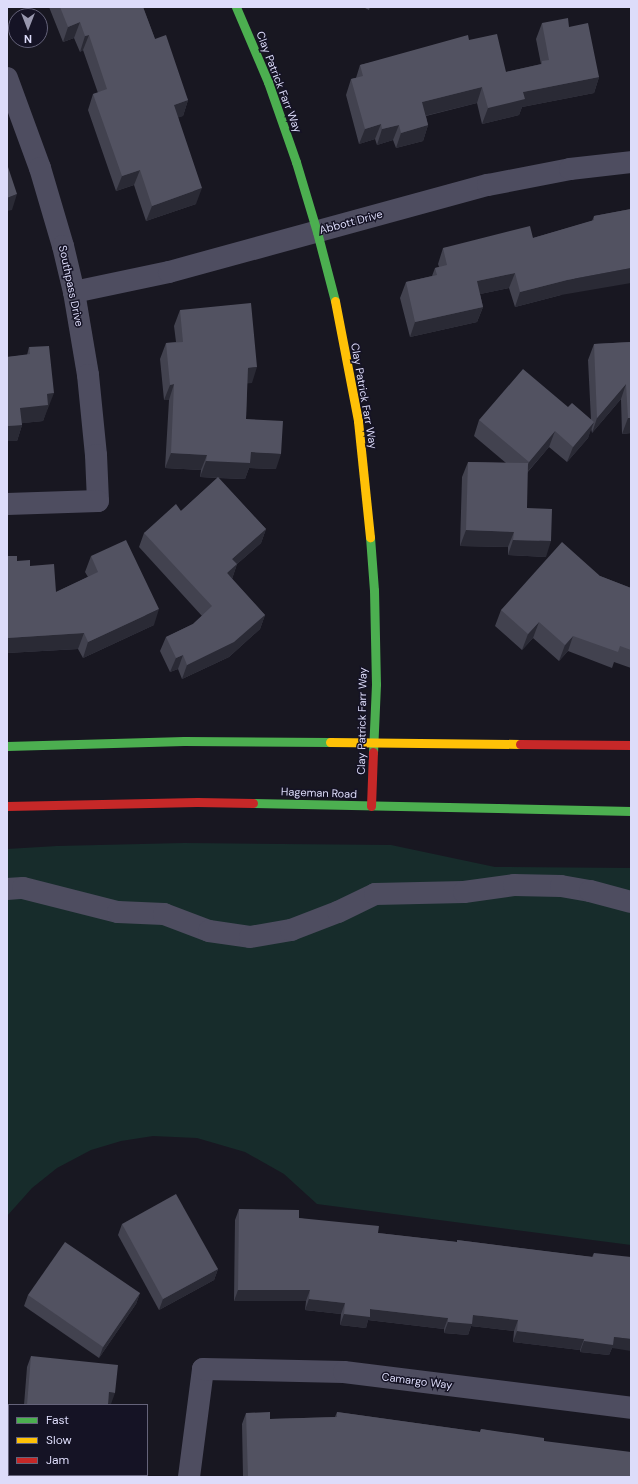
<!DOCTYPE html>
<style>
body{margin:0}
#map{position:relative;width:638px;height:1484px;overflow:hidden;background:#181721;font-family:"DM Sans",sans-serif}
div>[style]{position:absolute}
.green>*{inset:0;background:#172c2b}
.street>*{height:22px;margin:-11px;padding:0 11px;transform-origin:11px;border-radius:11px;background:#4e4d60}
.fast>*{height:9px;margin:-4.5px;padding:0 4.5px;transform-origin:4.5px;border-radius:4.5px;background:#4caf50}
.slow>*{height:9px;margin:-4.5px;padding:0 4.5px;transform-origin:4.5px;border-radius:4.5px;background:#ffc107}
.jam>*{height:9px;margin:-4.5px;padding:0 4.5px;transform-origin:4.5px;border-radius:4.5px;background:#c62828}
.wall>*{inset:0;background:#42424f}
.shaded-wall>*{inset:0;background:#2a2a35}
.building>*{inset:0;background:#525261}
span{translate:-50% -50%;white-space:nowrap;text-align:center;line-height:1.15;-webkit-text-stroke:3px #151325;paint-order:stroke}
.street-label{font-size:11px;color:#dddcfa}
.frame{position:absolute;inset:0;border:8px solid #dddcfa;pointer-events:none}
.legend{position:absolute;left:8px;top:1404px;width:140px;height:72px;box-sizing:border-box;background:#151325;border:1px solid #65637a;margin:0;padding:5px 7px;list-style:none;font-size:12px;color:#dddcfa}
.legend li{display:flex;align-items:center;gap:8px;height:20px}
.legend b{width:20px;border:1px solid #65637a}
.north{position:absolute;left:8px;top:8px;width:40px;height:40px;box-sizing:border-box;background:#151325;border:1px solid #65637a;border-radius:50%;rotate:180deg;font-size:11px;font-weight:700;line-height:16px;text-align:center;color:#dddcfa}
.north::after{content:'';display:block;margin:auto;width:14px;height:18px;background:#9897ae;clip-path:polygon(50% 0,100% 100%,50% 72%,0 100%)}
</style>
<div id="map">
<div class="green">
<i style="clip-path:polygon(184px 843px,391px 845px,495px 867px,631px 868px,631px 1245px,317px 1204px,284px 1174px,245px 1152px,197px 1138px,153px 1136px,121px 1141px,91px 1150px,57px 1168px,32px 1188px,7px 1216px,7px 849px,57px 846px)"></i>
<i style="clip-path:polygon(7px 1450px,9px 1453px,9px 1475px,16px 1475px,16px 1477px,7px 1477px)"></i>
</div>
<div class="street">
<i style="left:7px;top:78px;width:96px;rotate:69.9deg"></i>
<i style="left:40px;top:168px;width:81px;rotate:73.6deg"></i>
<i style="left:63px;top:246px;width:47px;rotate:76.6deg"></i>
<i style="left:74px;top:292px;width:84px;rotate:80.4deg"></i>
<i style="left:88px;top:375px;width:80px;rotate:84.3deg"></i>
<i style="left:96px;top:455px;width:46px;rotate:87.5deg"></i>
<i style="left:98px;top:501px;width:91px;rotate:178.1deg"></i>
<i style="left:74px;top:292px;width:97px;rotate:-11.9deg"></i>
<i style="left:169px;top:272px;width:331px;rotate:-15.3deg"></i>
<i style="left:488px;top:185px;width:84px;rotate:-11deg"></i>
<i style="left:570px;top:169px;width:61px;rotate:-6.5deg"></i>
<i style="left:7px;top:889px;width:16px;rotate:-4deg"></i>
<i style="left:23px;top:888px;width:98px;rotate:14.2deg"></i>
<i style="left:118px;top:912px;width:46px;rotate:2.5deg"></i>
<i style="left:164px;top:914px;width:48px;rotate:20.7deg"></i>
<i style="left:209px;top:931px;width:41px;rotate:8.3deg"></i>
<i style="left:250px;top:937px;width:42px;rotate:-9.7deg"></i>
<i style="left:291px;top:930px;width:50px;rotate:-21deg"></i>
<i style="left:338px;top:912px;width:41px;rotate:-25.9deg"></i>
<i style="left:375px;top:894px;width:89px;rotate:-1.3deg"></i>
<i style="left:464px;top:892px;width:50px;rotate:-8deg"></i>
<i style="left:514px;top:885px;width:47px;rotate:1.2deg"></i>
<i style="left:561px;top:886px;width:29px;rotate:10deg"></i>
<i style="left:590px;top:891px;width:42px;rotate:15deg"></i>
<i style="left:189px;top:1477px;width:109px;rotate:-82.6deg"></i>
<i style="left:203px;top:1369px;width:141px;rotate:1.2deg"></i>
<i style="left:344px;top:1372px;width:289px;rotate:7.1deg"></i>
</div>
<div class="fast">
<i style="left:236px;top:7px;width:82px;rotate:66.9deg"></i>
<i style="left:268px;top:82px;width:85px;rotate:70.7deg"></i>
<i style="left:296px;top:162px;width:73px;rotate:73.3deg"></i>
<i style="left:317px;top:232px;width:71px;rotate:75.4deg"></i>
<i style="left:370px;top:537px;width:53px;rotate:85.7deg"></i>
<i style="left:374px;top:590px;width:94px;rotate:88.8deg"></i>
<i style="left:376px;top:684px;width:68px;rotate:92.5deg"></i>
<i style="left:7px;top:746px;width:177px;rotate:-1.6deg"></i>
<i style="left:184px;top:741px;width:146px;rotate:0.4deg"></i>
<i style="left:253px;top:803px;width:378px;rotate:1.2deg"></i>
</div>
<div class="slow">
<i style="left:335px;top:301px;width:122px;rotate:79.1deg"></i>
<i style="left:358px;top:421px;width:117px;rotate:84.1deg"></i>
<i style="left:330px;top:742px;width:190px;rotate:0.6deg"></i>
</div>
<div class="jam">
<i style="left:520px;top:744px;width:111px;rotate:0.5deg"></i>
<i style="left:7px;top:806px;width:190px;rotate:-1.2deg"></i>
<i style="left:197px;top:802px;width:56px;rotate:1deg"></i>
<i style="left:371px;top:806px;width:54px;rotate:-87.9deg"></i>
</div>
<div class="wall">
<i style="clip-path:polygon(49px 7px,143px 7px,155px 39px,188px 100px,183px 116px,178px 117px,196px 204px,146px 221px,134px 185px,116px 191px,88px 110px,93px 94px,98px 93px,83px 50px,80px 52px,74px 38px,63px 42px)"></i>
<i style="clip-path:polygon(363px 7px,370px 7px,369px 10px)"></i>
<i style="clip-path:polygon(542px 23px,569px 27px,599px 77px,594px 93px,522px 107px,519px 115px,482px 124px,477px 103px,426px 116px,428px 125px,423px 141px,396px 148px,393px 140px,377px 145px,375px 139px,359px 144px,346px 95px,351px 79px,356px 78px,360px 65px,469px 40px,506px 72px,541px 64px,536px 39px)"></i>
<i style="clip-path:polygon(631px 209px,561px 295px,515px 307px,509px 288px,480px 294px,483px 307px,477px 322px,410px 337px,400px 298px,406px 282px,432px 276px,435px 268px,439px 267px,438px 264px,443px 248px,533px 238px,592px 221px,594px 216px)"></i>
<i style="clip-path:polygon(180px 310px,252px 383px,247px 383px,246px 419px,276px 469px,249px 468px,245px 479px,218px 478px,266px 529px,261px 543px,237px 564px,232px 579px,265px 615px,260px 629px,229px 657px,182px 679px,178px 669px,170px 672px,160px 651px,166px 637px,193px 624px,202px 616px,139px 547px,144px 533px,181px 511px,218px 478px,200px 477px,201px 470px,165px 468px,169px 400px,164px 400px,160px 359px,166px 343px,176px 342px,174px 326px)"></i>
<i style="clip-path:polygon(631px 342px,631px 433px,622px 434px,621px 399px,592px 433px,591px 428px,588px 438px,567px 462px,549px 447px,527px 473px,527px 508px,546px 557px,508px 555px,508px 547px,460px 546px,462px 477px,468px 462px,506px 463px,474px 436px,479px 420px,568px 407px,591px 420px,588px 360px,594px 344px)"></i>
<i style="clip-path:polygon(29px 347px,48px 409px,47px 409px,43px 421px,22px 423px,22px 425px,17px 441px,7px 441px,7px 357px,27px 355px)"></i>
<i style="clip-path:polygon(7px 556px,17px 561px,30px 566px,56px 592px,88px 577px,85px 572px,91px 556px,154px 625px,83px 658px,78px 649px,7px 653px)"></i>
<i style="clip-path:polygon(600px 576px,631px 588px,631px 668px,614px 662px,612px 668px,568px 651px,559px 661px,533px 638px,522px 650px,495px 626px,501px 610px)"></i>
<i style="clip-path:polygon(239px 1209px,299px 1218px,378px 1233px,457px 1242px,457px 1240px,592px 1257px,594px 1253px,612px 1348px,609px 1355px,580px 1352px,580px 1350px,513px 1342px,514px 1331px,471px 1326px,468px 1335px,444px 1333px,444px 1329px,368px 1320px,366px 1328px,340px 1325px,341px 1314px,305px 1310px,306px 1301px,234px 1301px,235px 1220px)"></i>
<i style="clip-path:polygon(122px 1224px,218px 1269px,214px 1280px,159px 1310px,118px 1235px)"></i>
<i style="clip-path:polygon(140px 1293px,136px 1304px,99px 1358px,24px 1306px,28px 1295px)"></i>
<i style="clip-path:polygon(31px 1356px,111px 1404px,108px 1403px,108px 1405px,24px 1405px,27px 1367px)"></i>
<i style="clip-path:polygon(337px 1412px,480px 1432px,481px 1429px,544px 1441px,631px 1477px,243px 1477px,242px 1424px,246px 1413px,270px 1419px,335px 1417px)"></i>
<i style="clip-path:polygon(46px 1475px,139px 1475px,139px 1477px,46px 1477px)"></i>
</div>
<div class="shaded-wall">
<i style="clip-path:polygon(80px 22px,74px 38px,63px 42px,68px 27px)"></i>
<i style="clip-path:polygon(89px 35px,83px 50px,80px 52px,85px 36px)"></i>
<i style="clip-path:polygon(599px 77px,594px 93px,522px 107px,519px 115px,482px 124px,488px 108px,523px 92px)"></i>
<i style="clip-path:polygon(482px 87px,477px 103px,416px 118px,422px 102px)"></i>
<i style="clip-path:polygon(188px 100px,183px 116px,168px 121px,174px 105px)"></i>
<i style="clip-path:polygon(381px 124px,375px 139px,359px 144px,365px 129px)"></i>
<i style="clip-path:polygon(399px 125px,393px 140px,377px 145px,382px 129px)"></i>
<i style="clip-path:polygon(428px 125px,423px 141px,396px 148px,401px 133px)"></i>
<i style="clip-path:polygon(140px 170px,134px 185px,116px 191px,122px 176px)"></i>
<i style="clip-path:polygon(202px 188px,196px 204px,146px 221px,152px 206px)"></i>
<i style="clip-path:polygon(17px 194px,12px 210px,7px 211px,7px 198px)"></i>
<i style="clip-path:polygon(631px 268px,631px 283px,561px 295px,515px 307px,520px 292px,567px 280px)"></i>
<i style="clip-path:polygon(515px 273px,509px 288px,471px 296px,477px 281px)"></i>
<i style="clip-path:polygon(483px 307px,477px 322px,410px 337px,415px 322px)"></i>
<i style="clip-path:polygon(257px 367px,252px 383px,242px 384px,248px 368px)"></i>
<i style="clip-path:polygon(174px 384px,169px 400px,164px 400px,170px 385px)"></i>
<i style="clip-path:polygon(626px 384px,621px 399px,592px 433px,597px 418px)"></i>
<i style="clip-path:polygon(54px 393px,43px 421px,15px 424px,20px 408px,47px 394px)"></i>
<i style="clip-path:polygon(628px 418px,631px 418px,631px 433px,622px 434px)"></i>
<i style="clip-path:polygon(594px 422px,588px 438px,567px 462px,573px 447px)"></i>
<i style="clip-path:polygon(22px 425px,17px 441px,7px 441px,7px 426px)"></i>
<i style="clip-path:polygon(555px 431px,549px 447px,523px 477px,529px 462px)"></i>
<i style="clip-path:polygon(251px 452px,281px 454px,276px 469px,249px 468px,245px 479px,200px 477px,206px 461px)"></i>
<i style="clip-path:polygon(171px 453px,207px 455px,201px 470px,165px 468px)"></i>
<i style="clip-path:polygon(266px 529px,261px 543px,237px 564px,232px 579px,227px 573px,232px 559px)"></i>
<i style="clip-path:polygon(466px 530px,514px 532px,508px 547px,460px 546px)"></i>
<i style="clip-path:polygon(513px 540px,551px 541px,546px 557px,508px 555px)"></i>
<i style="clip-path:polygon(159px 609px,154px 625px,83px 658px,88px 642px)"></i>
<i style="clip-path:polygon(265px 615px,260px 629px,229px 657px,182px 679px,187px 665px)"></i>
<i style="clip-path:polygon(539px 622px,533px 638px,522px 650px,528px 634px)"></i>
<i style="clip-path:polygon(84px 633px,78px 649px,7px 653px,7px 638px)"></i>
<i style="clip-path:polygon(573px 636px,568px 651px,559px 661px,565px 645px)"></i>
<i style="clip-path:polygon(183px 655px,178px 669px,170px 672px,176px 658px)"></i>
<i style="clip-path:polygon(218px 1269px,214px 1280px,159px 1310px,163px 1299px)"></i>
<i style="clip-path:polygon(238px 1290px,310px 1290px,306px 1301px,234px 1301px)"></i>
<i style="clip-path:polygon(140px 1293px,136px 1304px,99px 1358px,103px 1347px)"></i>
<i style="clip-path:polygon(309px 1299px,345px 1303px,341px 1314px,305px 1310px)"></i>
<i style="clip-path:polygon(370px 1309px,448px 1318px,444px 1329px,368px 1320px,366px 1328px,340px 1325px,344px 1314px)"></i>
<i style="clip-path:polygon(473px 1315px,518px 1320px,514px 1331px,471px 1326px,468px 1335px,444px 1333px,448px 1322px)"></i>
<i style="clip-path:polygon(517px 1331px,584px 1339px,580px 1350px,513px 1342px)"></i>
<i style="clip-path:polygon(614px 1337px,631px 1339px,631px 1351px,612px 1348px,609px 1355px,580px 1352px,584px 1341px)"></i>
<i style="clip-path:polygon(109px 1392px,115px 1393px,111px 1404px,105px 1403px)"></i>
</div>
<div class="building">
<i style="clip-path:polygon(60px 7px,143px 7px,155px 39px,166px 35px,188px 100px,174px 105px,202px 188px,152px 206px,140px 170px,122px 176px,93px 94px,107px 89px,89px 35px,85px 36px,80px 22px,68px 27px)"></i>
<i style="clip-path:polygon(568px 18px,569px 27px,588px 23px,599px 77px,523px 92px,525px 99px,488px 108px,482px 87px,422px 102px,428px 125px,401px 133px,399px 125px,382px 129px,381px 124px,365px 129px,351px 79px,363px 76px,360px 65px,468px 35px,469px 40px,497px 34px,506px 72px,542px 64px,542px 61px,549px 60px,542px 23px)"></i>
<i style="clip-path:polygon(7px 164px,17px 194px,7px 198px)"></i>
<i style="clip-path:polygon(631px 209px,631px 268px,567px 280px,520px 292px,515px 273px,477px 281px,483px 307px,415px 322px,406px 282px,437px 275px,435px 268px,447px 265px,443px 248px,530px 226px,533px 238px,594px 220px,594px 216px)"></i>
<i style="clip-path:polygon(251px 303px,257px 367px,248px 368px,246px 419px,283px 421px,281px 454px,251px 452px,250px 463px,206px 461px,207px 455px,171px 453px,174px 384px,170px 385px,166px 343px,183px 342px,180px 310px)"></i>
<i style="clip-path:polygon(631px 342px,631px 418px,628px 418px,626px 384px,597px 418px,594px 344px)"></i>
<i style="clip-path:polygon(49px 346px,54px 393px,47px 394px,48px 405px,20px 408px,22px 425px,7px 426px,7px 357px,30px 354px,29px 347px)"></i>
<i style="clip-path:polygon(523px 369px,568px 407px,572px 403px,594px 422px,573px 447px,555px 431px,529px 462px,479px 420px)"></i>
<i style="clip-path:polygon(468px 462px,528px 463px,527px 508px,552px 509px,551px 541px,513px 540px,514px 532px,466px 530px)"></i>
<i style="clip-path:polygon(218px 477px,266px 529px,232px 559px,237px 564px,227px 573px,265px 615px,234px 642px,187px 665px,183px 655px,176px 658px,166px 637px,193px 624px,212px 606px,144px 533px,176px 504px,181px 511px)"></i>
<i style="clip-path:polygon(126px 540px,159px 609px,88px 642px,84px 633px,7px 638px,7px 556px,17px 556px,17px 561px,30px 560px,30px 566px,54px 564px,56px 592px,98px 572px,91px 556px)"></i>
<i style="clip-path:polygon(562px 542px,600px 576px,631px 588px,631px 650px,620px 646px,618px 652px,573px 636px,565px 645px,539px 622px,528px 634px,501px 610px)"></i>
<i style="clip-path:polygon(176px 1194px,218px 1269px,163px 1299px,122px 1224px)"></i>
<i style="clip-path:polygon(239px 1209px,299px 1210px,299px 1218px,379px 1226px,378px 1233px,457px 1242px,457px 1240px,593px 1257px,594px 1253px,631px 1257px,631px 1339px,614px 1337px,613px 1345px,584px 1341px,584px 1339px,517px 1331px,518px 1320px,473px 1315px,472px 1324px,448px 1322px,448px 1318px,370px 1309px,370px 1317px,344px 1314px,345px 1303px,309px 1299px,310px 1290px,238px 1290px)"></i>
<i style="clip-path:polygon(65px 1242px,140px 1293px,103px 1347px,28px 1295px)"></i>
<i style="clip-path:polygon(31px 1356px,118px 1365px,115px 1393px,109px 1392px,108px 1405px,27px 1405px)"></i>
<i style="clip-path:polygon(270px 1412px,270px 1419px,337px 1417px,337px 1412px,480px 1432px,481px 1429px,544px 1438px,544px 1441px,631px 1452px,631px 1477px,248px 1477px,246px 1413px)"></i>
<i style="clip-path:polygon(50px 1475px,139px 1475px,139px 1477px,50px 1477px)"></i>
</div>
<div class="street-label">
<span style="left:279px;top:82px;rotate:69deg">Clay Patrick Farr Way</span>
<span style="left:351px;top:222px;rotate:-15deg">Abbott Drive</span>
<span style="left:71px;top:286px;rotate:78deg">Southpass Drive</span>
<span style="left:364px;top:396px;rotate:80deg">Clay Patrick Farr Way</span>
<span style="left:362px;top:721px;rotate:-89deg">Clay Patrick Farr Way</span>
<span style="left:319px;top:793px;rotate:2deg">Hageman Road</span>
<span style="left:417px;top:1381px;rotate:7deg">Camargo Way</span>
</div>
<div class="frame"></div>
<ul class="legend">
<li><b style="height:5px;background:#4caf50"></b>Fast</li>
<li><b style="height:5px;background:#ffc107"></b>Slow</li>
<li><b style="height:5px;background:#c62828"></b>Jam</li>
</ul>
<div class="north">N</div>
</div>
